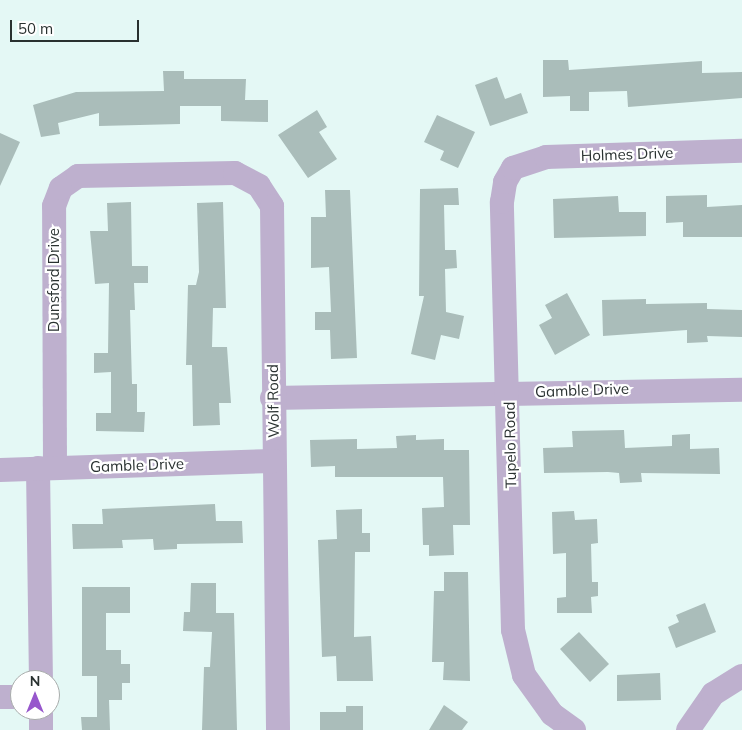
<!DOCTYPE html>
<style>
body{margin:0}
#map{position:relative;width:742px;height:730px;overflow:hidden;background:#e4f8f5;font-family:Mulish,sans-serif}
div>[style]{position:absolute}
.building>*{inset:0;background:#aabdba}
.minor>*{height:24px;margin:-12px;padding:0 12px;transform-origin:12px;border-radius:12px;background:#beb0ce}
span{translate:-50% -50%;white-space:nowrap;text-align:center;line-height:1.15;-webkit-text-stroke:4.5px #fff;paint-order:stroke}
.street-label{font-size:15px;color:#293130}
.north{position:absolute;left:10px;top:670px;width:50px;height:50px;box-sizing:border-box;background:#fff;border:1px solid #a9adac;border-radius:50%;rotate:0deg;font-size:14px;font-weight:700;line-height:20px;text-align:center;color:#293130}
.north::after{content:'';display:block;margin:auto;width:18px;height:22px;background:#9757cc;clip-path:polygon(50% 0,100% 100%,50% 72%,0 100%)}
.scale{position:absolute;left:10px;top:20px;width:129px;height:22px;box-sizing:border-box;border:2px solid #293130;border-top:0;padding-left:6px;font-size:15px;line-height:18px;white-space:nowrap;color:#293130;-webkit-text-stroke:4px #fff;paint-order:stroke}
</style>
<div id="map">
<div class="building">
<i style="clip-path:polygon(543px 60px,568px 60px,569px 70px,702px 61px,702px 73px,742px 72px,742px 98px,628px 107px,627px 91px,589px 92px,589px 111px,570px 111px,570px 96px,543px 97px)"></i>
<i style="clip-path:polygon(163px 71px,184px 71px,184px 79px,246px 79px,245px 100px,268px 100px,268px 122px,221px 121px,221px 106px,180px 106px,180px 124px,99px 126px,99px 113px,58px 123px,60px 134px,41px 137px,33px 105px,76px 92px,164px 91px)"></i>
<i style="clip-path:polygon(497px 77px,505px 99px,521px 93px,528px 113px,490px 126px,475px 85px)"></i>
<i style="clip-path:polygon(317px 110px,327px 127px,319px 132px,337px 159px,308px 178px,278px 135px)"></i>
<i style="clip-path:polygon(437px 115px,475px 132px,458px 168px,440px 160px,444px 151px,424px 142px)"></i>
<i style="clip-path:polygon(0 133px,20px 142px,0 186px)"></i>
<i style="clip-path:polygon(458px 188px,459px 205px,444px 205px,445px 250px,456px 250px,457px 268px,445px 269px,446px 312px,464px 316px,459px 339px,441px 335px,435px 360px,411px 354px,424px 296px,419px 296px,420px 189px)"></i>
<i style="clip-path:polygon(325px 190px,350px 190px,357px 358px,331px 359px,330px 330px,315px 330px,315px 312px,331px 312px,329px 267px,311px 268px,311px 217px,326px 217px)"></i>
<i style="clip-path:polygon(707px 195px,707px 207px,742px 205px,742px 237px,683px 237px,683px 222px,666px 223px,666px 196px)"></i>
<i style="clip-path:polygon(618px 196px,619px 212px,646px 212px,646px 236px,554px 238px,553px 199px)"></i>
<i style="clip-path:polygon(131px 202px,132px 266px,148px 266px,148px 283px,134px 283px,135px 310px,130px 310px,132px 384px,137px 384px,137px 412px,145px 412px,144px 432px,96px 431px,96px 413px,111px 413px,111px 372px,94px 373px,94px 353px,108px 353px,109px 283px,95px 284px,90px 231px,108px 231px,107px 203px)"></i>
<i style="clip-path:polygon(223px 202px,226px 308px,213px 308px,212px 347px,227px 347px,231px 403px,219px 403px,220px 425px,193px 426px,192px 365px,186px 365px,188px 285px,196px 285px,199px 272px,197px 203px)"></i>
<i style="clip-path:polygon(567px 293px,590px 335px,555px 355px,539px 325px,552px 318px,545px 305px)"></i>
<i style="clip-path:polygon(646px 299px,646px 304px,707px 303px,707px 309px,742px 310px,742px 337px,707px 336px,708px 342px,687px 343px,687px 330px,603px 336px,602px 300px)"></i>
<i style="clip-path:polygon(624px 430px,625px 448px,672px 446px,672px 435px,690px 434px,690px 449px,719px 448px,720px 474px,641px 473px,642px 482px,620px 483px,619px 473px,608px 472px,544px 473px,543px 448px,573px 447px,572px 431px)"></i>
<i style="clip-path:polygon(416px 435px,416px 440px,444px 439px,444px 450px,469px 450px,470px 525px,453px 525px,454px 555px,429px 556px,429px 545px,423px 545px,422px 508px,444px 507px,443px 477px,335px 477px,335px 466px,311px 467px,310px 440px,357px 439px,357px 449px,397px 448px,396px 436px)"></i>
<i style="clip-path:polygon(215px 504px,216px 521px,242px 521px,243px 543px,177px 544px,177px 549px,154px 550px,153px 539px,122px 540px,123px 548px,73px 549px,72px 524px,103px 524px,102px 509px)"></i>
<i style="clip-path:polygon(362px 509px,362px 533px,370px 533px,370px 552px,355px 552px,354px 637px,371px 636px,373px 681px,337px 681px,336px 656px,322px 657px,318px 540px,337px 539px,336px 510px)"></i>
<i style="clip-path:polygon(574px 511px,575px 520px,597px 519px,598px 543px,591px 544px,592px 582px,598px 582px,598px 596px,591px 597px,592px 613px,557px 613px,557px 598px,566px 597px,566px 553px,553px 554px,552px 512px)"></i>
<i style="clip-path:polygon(444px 572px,468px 572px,470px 681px,443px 680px,444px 662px,432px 662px,434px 591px,444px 591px)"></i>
<i style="clip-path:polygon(191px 583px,216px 583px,216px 613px,234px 613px,237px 730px,202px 730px,204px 667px,210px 667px,212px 632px,183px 631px,184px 612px,190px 612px)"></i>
<i style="clip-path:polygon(82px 587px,130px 587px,130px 613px,106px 613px,106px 650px,121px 650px,121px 664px,130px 664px,130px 683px,122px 683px,122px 700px,109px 700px,110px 730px,82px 730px,81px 717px,97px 717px,97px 676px,82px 676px)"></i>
<i style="clip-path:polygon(705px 603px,716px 632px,676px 648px,668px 627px,679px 622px,676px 615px)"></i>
<i style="clip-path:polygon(579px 632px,609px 664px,590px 682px,560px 649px)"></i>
<i style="clip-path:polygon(660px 673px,661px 700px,617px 701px,617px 675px)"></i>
<i style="clip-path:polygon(444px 705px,468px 722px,462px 730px,429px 730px)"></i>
<i style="clip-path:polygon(346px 706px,363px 706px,363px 730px,320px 730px,320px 712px,346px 712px)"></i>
</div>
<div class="minor">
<i style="left:272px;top:398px;width:470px;rotate:-1deg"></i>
<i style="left:38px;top:468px;width:212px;rotate:89.2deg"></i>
<i style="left:55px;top:468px;width:262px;rotate:-90.2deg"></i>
<i style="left:54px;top:206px;width:19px;rotate:-69deg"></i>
<i style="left:61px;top:188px;width:21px;rotate:-35deg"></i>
<i style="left:78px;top:176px;width:157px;rotate:-1.1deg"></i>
<i style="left:235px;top:173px;width:27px;rotate:28deg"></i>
<i style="left:259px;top:186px;width:24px;rotate:57deg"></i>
<i style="left:272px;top:206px;width:524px;rotate:89.34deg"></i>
<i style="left:0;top:470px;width:274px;rotate:-1.9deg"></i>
<i style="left:0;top:697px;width:20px"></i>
<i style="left:41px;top:710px;width:20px;rotate:90deg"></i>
<i style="left:574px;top:730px;width:27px;rotate:-144deg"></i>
<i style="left:552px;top:714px;width:48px;rotate:-125.7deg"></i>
<i style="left:524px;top:675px;width:46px;rotate:-103.7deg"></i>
<i style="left:513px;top:630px;width:428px;rotate:-91.5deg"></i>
<i style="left:502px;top:202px;width:20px;rotate:-81deg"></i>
<i style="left:505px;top:182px;width:16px;rotate:-60deg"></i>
<i style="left:513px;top:168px;width:35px;rotate:-18deg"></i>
<i style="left:546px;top:157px;width:196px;rotate:-1.8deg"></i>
<i style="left:688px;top:730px;width:44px;rotate:-55.2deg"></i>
<i style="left:713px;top:694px;width:34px;rotate:-32deg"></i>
</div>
<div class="street-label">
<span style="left:627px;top:154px;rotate:-2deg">Holmes Drive</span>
<span style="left:54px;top:280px;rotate:-90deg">Dunsford Drive</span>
<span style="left:582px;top:390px;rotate:-2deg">Gamble Drive</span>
<span style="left:273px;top:401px;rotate:-91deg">Wolf Road</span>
<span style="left:510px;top:445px;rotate:-91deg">Tupelo Road</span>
<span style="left:137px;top:465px;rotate:-2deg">Gamble Drive</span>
</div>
<div class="north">N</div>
<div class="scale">50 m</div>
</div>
